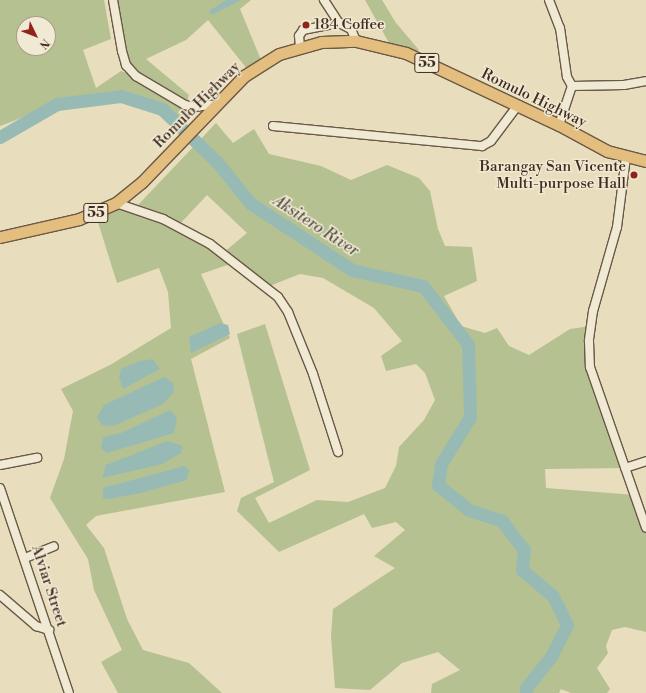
<!DOCTYPE html>
<style>
body{margin:0}
#map{position:relative;width:646px;height:693px;overflow:hidden;background:#e8ddbc;font-family:"Libre Bodoni",serif}
div>[style]{position:absolute}
.green>*{inset:0;background:#b5c191}
.water>*{inset:0;background:#97bbb4}
.river>*{height:13px;margin:-6.5px;padding:0 6.5px;transform-origin:6.5px;border-radius:6.5px;background:#97bbb4}
.roads{filter:drop-shadow(1px 0 #6b5846) drop-shadow(-1px 0 #6b5846) drop-shadow(0 1px #6b5846) drop-shadow(0 -1px #6b5846)}
.minor>*{height:8px;margin:-4px;padding:0 4px;transform-origin:4px;border-radius:4px;background:#f0e9d3}
.highway>*{height:11px;margin:-5.5px;padding:0 5.5px;transform-origin:5.5px;border-radius:5.5px;background:#e4be7e}
.dots>*{width:11px;height:11px;translate:-50% -50%;box-sizing:border-box;border:2px solid #f0e9d3;border-radius:50%}
span{translate:-50% -50%;white-space:nowrap;text-align:center;line-height:1.15;-webkit-text-stroke:3px #f0e9d3;paint-order:stroke}
.shield-label span{padding:1px 3px;background:#f0e9d3;border:1px solid;border-radius:3px;-webkit-text-stroke-width:0}
.shield-label{font-size:14px;color:#412c1f;font-weight:700}
.poi-label{font-size:15px;color:#412c1f}
.left{translate:0 -50%;text-align:left}
.right{translate:-100% -50%;text-align:right}
.street-label{font-size:15px;color:#412c1f}
.water-label{font-size:16px;color:#565044;font-style:italic}
.north{position:absolute;left:16px;top:16px;width:40px;height:40px;box-sizing:border-box;background:#f0e9d3;border:1px solid #aa9d8b;border-radius:50%;rotate:133deg;font-size:11px;font-weight:700;line-height:16px;text-align:center;color:#412c1f}
.north::after{content:'';display:block;margin:auto;width:14px;height:18px;background:#8f2418;clip-path:polygon(50% 0,100% 100%,50% 72%,0 100%)}
</style>
<div id="map">
<div class="green">
<i style="clip-path:polygon(evenodd,0 0,104px 0,111px 39px,83px 50px,96px 88px,121px 71px,135px 76px,126px 65px,113px 0,251px 0,240px 9px,261px 60px,248px 70px,208px 20px,186px 40px,146px 59px,189px 95px,186px 105px,198px 111px,184px 126px,162px 109px,121px 96px,61px 103px,0 126px,0 0,24px 24px,48px 24px,48px 48px,24px 48px,24px 24px)"></i>
<i style="clip-path:polygon(365px 0,382px 0,396px 23px,419px 50px,411px 55px,389px 43px)"></i>
<i style="clip-path:polygon(evenodd,216px 123px,233px 143px,254px 129px,269px 154px,321px 166px,351px 180px,387px 165px,419px 178px,430px 191px,438px 229px,445px 246px,472px 247px,477px 281px,444px 296px,461px 326px,485px 333px,497px 328px,509px 346px,529px 355px,570px 329px,591px 326px,590px 367px,625px 468px,545px 469px,546px 488px,635px 495px,646px 530px,646px 632px,625px 627px,612px 630px,606px 646px,608px 653px,597px 668px,610px 689px,607px 693px,571px 693px,561px 689px,559px 693px,431px 693px,432px 684px,460px 670px,438px 652px,402px 663px,370px 690px,335px 688px,331px 636px,333px 609px,395px 568px,374px 556px,405px 530px,396px 522px,372px 528px,364px 514px,279px 552px,237px 511px,241px 498px,274px 482px,237px 334px,265px 324px,310px 470px,255px 498px,269px 523px,317px 500px,348px 502px,385px 488px,396px 466px,399px 447px,424px 420px,435px 400px,425px 373px,416px 364px,386px 371px,381px 356px,402px 341px,374px 308px,323px 278px,300px 274px,267px 287px,236px 262px,201px 274px,230px 338px,191px 359px,225px 492px,96px 516px,86px 525px,104px 548px,127px 619px,143px 650px,189px 663px,222px 693px,118px 693px,101px 662px,122px 650px,94px 590px,88px 559px,50px 498px,64px 459px,73px 411px,61px 389px,110px 365px,171px 328px,168px 292px,159px 268px,117px 283px,97px 219px,126px 206px,152px 214px,138px 205px,216px 123px,207px 195px,247px 233px,223px 253px,178px 226px,207px 195px)"></i>
</div>
<div class="water">
<i style="clip-path:polygon(226px 0,241px 0,212px 15px,209px 11px)"></i>
<i style="clip-path:polygon(220px 323px,228px 325px,230px 334px,191px 353px,189px 337px)"></i>
<i style="clip-path:polygon(153px 359px,160px 369px,123px 389px,119px 377px,121px 369px,140px 361px)"></i>
<i style="clip-path:polygon(164px 377px,173px 383px,174px 392px,163px 404px,113px 426px,102px 425px,97px 417px,104px 405px)"></i>
<i style="clip-path:polygon(170px 410px,177px 418px,174px 433px,107px 453px,101px 448px,103px 437px,121px 433px)"></i>
<i style="clip-path:polygon(167px 441px,183px 446px,181px 453px,162px 464px,102px 478px,106px 465px)"></i>
<i style="clip-path:polygon(184px 466px,189px 470px,187px 480px,141px 493px,109px 499px,103px 498px,103px 488px)"></i>
</div>
<div class="river">
<i style="left:0;top:137px;width:66px;rotate:-30.1deg"></i>
<i style="left:57px;top:104px;width:64px;rotate:-7.1deg"></i>
<i style="left:121px;top:96px;width:43px;rotate:17.6deg"></i>
<i style="left:162px;top:109px;width:78px;rotate:44deg"></i>
<i style="left:218px;top:163px;width:51px;rotate:51.3deg"></i>
<i style="left:250px;top:203px;width:122px;rotate:33.3deg"></i>
<i style="left:352px;top:270px;width:73px;rotate:12.7deg"></i>
<i style="left:423px;top:286px;width:73px;rotate:52.2deg"></i>
<i style="left:468px;top:344px;width:73px;rotate:88.4deg"></i>
<i style="left:470px;top:417px;width:55px;rotate:121.7deg"></i>
<i style="left:441px;top:464px;width:21px;rotate:98deg"></i>
<i style="left:438px;top:485px;width:40px;rotate:39deg"></i>
<i style="left:469px;top:510px;width:35px;rotate:18deg"></i>
<i style="left:502px;top:521px;width:36px;rotate:53deg"></i>
<i style="left:524px;top:550px;width:20px;rotate:96deg"></i>
<i style="left:522px;top:570px;width:40px;rotate:40deg"></i>
<i style="left:553px;top:596px;width:32px;rotate:64deg"></i>
<i style="left:567px;top:625px;width:34px;rotate:117deg"></i>
<i style="left:552px;top:655px;width:42px;rotate:128.2deg"></i>
<i style="left:526px;top:688px;width:5px;rotate:90deg"></i>
</div>
<div class="roads">
<div class="minor">
<i style="left:113px;top:0;width:52px;rotate:80deg"></i>
<i style="left:122px;top:51px;width:15px;rotate:74deg"></i>
<i style="left:126px;top:65px;width:15px;rotate:48deg"></i>
<i style="left:136px;top:76px;width:57px;rotate:30.6deg"></i>
<i style="left:185px;top:105px;width:9px;rotate:13deg"></i>
<i style="left:194px;top:107px;width:23px;rotate:-7deg"></i>
<i style="left:324px;top:0;width:27px;rotate:57deg"></i>
<i style="left:549px;top:0;width:30px;rotate:69deg"></i>
<i style="left:560px;top:28px;width:49px;rotate:81.9deg"></i>
<i style="left:567px;top:77px;width:10px;rotate:61deg"></i>
<i style="left:572px;top:86px;width:52px;rotate:-1.1deg"></i>
<i style="left:624px;top:85px;width:22px;rotate:-10deg"></i>
<i style="left:300px;top:47px;width:11px;rotate:-95deg"></i>
<i style="left:299px;top:36px;width:7px;rotate:-56deg"></i>
<i style="left:303px;top:30px;width:37px;rotate:-11deg"></i>
<i style="left:339px;top:23px;width:13px;rotate:27deg"></i>
<i style="left:351px;top:29px;width:13px;rotate:67deg"></i>
<i style="left:559px;top:125px;width:41px;rotate:-71.6deg"></i>
<i style="left:273px;top:126px;width:210px;rotate:5.5deg"></i>
<i style="left:482px;top:146px;width:10px;rotate:-29deg"></i>
<i style="left:491px;top:141px;width:45px;rotate:-53.1deg"></i>
<i style="left:626px;top:157px;width:71px;rotate:97.3deg"></i>
<i style="left:617px;top:227px;width:87px;rotate:105.9deg"></i>
<i style="left:593px;top:311px;width:30px;rotate:98deg"></i>
<i style="left:589px;top:341px;width:26px;rotate:88deg"></i>
<i style="left:590px;top:367px;width:170px;rotate:70.8deg"></i>
<i style="left:116px;top:203px;width:50px;rotate:18.8deg"></i>
<i style="left:163px;top:219px;width:53px;rotate:28deg"></i>
<i style="left:210px;top:244px;width:86px;rotate:37.9deg"></i>
<i style="left:278px;top:297px;width:18px;rotate:56deg"></i>
<i style="left:288px;top:312px;width:67px;rotate:68deg"></i>
<i style="left:313px;top:374px;width:82px;rotate:72.2deg"></i>
<i style="left:0;top:465px;width:38px;rotate:-11deg"></i>
<i style="left:625px;top:468px;width:22px;rotate:-18deg"></i>
<i style="left:0;top:488px;width:216px;rotate:71.4deg"></i>
<i style="left:25px;top:558px;width:31px;rotate:-22deg"></i>
<i style="left:0;top:595px;width:48px;rotate:40.7deg"></i>
<i style="left:36px;top:626px;width:14px;rotate:17deg"></i>
</div>
<div class="highway">
<i style="left:0;top:237px;width:81px;rotate:-12.8deg"></i>
<i style="left:79px;top:219px;width:40px;rotate:-23.4deg"></i>
<i style="left:116px;top:203px;width:33px;rotate:-39deg"></i>
<i style="left:142px;top:182px;width:147px;rotate:-46.1deg"></i>
<i style="left:244px;top:76px;width:41px;rotate:-32.2deg"></i>
<i style="left:279px;top:54px;width:44px;rotate:-15.9deg"></i>
<i style="left:321px;top:42px;width:35px;rotate:-2deg"></i>
<i style="left:356px;top:41px;width:51px;rotate:13.5deg"></i>
<i style="left:406px;top:53px;width:169px;rotate:25.2deg"></i>
<i style="left:559px;top:125px;width:55px;rotate:28.4deg"></i>
<i style="left:607px;top:151px;width:40px;rotate:14.4deg"></i>
</div>
</div>
<div class="dots">
<i style="left:306px;top:25px;background:#8f2418"></i>
<i style="left:634px;top:175px;background:#8f2418"></i>
</div>
<div class="shield-label">
<span style="left:427px;top:63px">55</span>
<span style="left:96px;top:213px">55</span>
</div>
<div class="poi-label">
<span class="left" style="left:314px;top:25px">184 Coffee</span>
<span class="right" style="left:626px;top:175px">Barangay San Vicente<br>Multi-purpose Hall</span>
</div>
<div class="street-label">
<span style="left:534px;top:98px;rotate:26deg">Romulo Highway</span>
<span style="left:197px;top:105px;rotate:-45deg">Romulo Highway</span>
<span style="left:49px;top:586px;rotate:72deg">Alviar Street</span>
</div>
<div class="water-label">
<span style="left:316px;top:226px;rotate:33deg">Aksitero River</span>
</div>
<div class="north">N</div>
</div>
